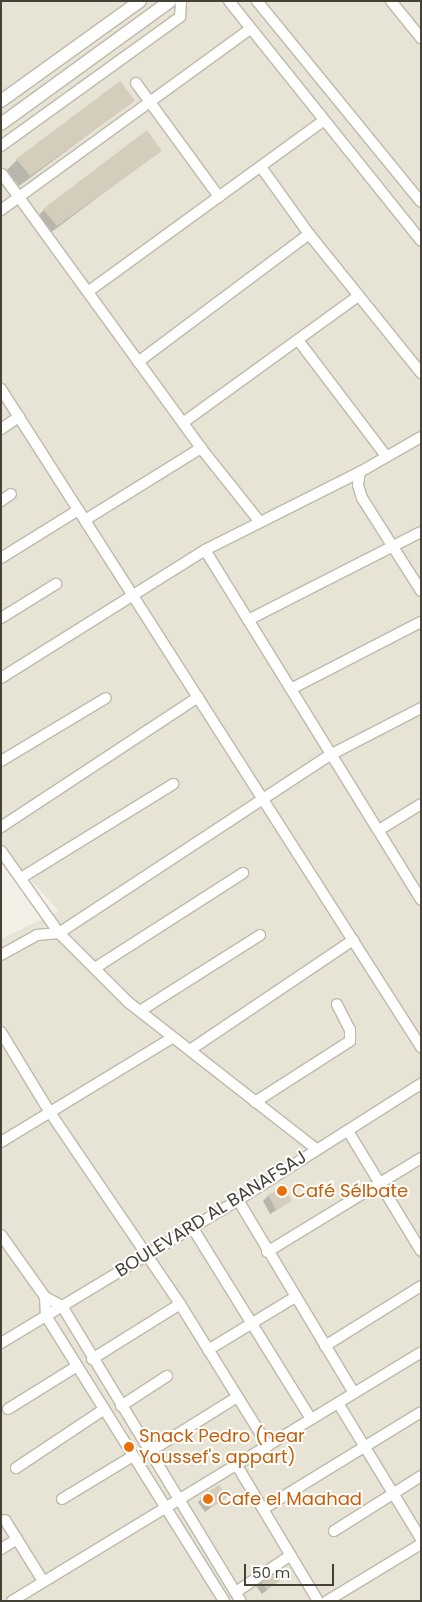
<!DOCTYPE html>
<meta charset="utf-8">
<style>
body{margin:0}
#map{position:relative;width:422px;height:1602px;overflow:hidden;background:#f3f0e7;font-family:Poppins,sans-serif}
div>[style]{position:absolute}
.residential>*{inset:0;background:#e7e3d5}
.shadow>*{inset:0;background:#0003}
.building>*{inset:0;background:#d5cdbc}
.roads{filter:drop-shadow(1px 0 #bfb9a9) drop-shadow(-1px 0 #bfb9a9) drop-shadow(0 1px #bfb9a9) drop-shadow(0 -1px #bfb9a9)}
.minor>*{height:10px;margin:-5px;padding:0 5px;transform-origin:5px;border-radius:5px;background:#fff}
.tertiary>*{height:12px;margin:-6px;padding:0 6px;transform-origin:6px;border-radius:6px;background:#fff}
.dots>*{width:14px;height:14px;translate:-50% -50%;box-sizing:border-box;border:2px solid #fff;border-radius:50%}
span{translate:-50% -50%;white-space:nowrap;text-align:center;line-height:1.15;-webkit-text-stroke:4px #fff;paint-order:stroke}
.food-label{font-size:18px;color:#c56008}
.left{translate:0 -50%;text-align:left}
.street-label{font-size:18px;color:#464136}
.frame{position:absolute;inset:0;border:2px solid #464136;pointer-events:none}
.scale{position:absolute;left:244px;top:1564px;width:90px;height:22px;box-sizing:border-box;border:2px solid #464136;border-top:0;padding-left:6px;font-size:15px;line-height:18px;white-space:nowrap;color:#464136;-webkit-text-stroke:4px #fff;paint-order:stroke}
</style>
<div id="map">
<div class="residential">
<i style="clip-path:polygon(1px 1px,421px 1px,421px 1601px,1px 1601px,1px 939px,59px 911px,1px 848px)"></i>
</div>
<div class="shadow">
<i style="clip-path:polygon(133px 101px,19px 186px,7px 170px,17px 160px)"></i>
<i style="clip-path:polygon(160px 151px,46px 236px,34px 220px,44px 210px)"></i>
<i style="clip-path:polygon(268px 1196px,291px 1201px,270px 1214px,263px 1201px)"></i>
<i style="clip-path:polygon(203px 1497px,225px 1497px,205px 1512px,198px 1502px)"></i>
<i style="clip-path:polygon(281px 1579px,262px 1594px,256px 1586px,261px 1581px)"></i>
</div>
<div class="building">
<i style="clip-path:polygon(120px 81px,135px 101px,30px 176px,16px 159px)"></i>
<i style="clip-path:polygon(147px 130px,162px 151px,57px 226px,43px 209px)"></i>
<i style="clip-path:polygon(284px 1186px,292px 1201px,276px 1210px,268px 1195px)"></i>
<i style="clip-path:polygon(219px 1485px,227px 1497px,211px 1508px,202px 1496px)"></i>
<i style="clip-path:polygon(276px 1569px,282px 1579px,267px 1590px,260px 1580px)"></i>
</div>
<div class="roads">
<div class="minor">
<i style="left:229px;top:1px;width:307px;rotate:51.3deg"></i>
<i style="left:257px;top:1px;width:259px;rotate:50.8deg"></i>
<i style="left:391px;top:1px;width:48px;rotate:51deg"></i>
<i style="left:136px;top:83px;width:141px;rotate:53.9deg"></i>
<i style="left:1px;top:146px;width:221px;rotate:-35.8deg"></i>
<i style="left:180px;top:17px;width:16px;rotate:-86deg"></i>
<i style="left:261px;top:167px;width:82px;rotate:54.4deg"></i>
<i style="left:309px;top:234px;width:179px;rotate:51.1deg"></i>
<i style="left:2px;top:174px;width:339px;rotate:54deg"></i>
<i style="left:201px;top:448px;width:93px;rotate:51.5deg"></i>
<i style="left:1px;top:210px;width:308px;rotate:-36deg"></i>
<i style="left:89px;top:291px;width:288px;rotate:-36deg"></i>
<i style="left:298px;top:340px;width:146px;rotate:52.8deg"></i>
<i style="left:138px;top:362px;width:214px;rotate:-36.8deg"></i>
<i style="left:1px;top:389px;width:781px;rotate:57.45deg"></i>
<i style="left:184px;top:422px;width:215px;rotate:-35.9deg"></i>
<i style="left:1px;top:429px;width:22px;rotate:-34deg"></i>
<i style="left:360px;top:472px;width:13px;rotate:99deg"></i>
<i style="left:358px;top:485px;width:14px;rotate:73deg"></i>
<i style="left:362px;top:498px;width:110px;rotate:57.6deg"></i>
<i style="left:1px;top:501px;width:12px;rotate:-35deg"></i>
<i style="left:85px;top:520px;width:137px;rotate:-31.8deg"></i>
<i style="left:205px;top:550px;width:411px;rotate:58.3deg"></i>
<i style="left:1px;top:558px;width:91px;rotate:-31.9deg"></i>
<i style="left:1px;top:618px;width:65px;rotate:-31.7deg"></i>
<i style="left:248px;top:620px;width:194px;rotate:-27deg"></i>
<i style="left:1px;top:678px;width:241px;rotate:-32.1deg"></i>
<i style="left:205px;top:550px;width:174px;rotate:-26.7deg"></i>
<i style="left:360px;top:472px;width:70px;rotate:-29.8deg"></i>
<i style="left:291px;top:689px;width:146px;rotate:-27.3deg"></i>
<i style="left:1px;top:761px;width:122px;rotate:-31deg"></i>
<i style="left:1px;top:827px;width:236px;rotate:-33.4deg"></i>
<i style="left:379px;top:830px;width:49px;rotate:-31.8deg"></i>
<i style="left:1px;top:851px;width:100px;rotate:54.7deg"></i>
<i style="left:59px;top:933px;width:326px;rotate:-33.3deg"></i>
<i style="left:332px;top:754px;width:100px;rotate:-27.3deg"></i>
<i style="left:21px;top:878px;width:179px;rotate:-31.7deg"></i>
<i style="left:1px;top:955px;width:41px;rotate:-29.1deg"></i>
<i style="left:37px;top:935px;width:22px;rotate:-5deg"></i>
<i style="left:59px;top:933px;width:98px;rotate:45deg"></i>
<i style="left:128px;top:1002px;width:239px;rotate:38deg"></i>
<i style="left:95px;top:968px;width:176px;rotate:-32.7deg"></i>
<i style="left:140px;top:1011px;width:142px;rotate:-32.3deg"></i>
<i style="left:1px;top:1032px;width:92px;rotate:58.7deg"></i>
<i style="left:49px;top:1111px;width:233px;rotate:55.8deg"></i>
<i style="left:180px;top:1304px;width:167px;rotate:58.2deg"></i>
<i style="left:190px;top:1050px;width:197px;rotate:-34deg"></i>
<i style="left:255px;top:1102px;width:113px;rotate:-32.7deg"></i>
<i style="left:350px;top:1041px;width:11px;rotate:-90deg"></i>
<i style="left:350px;top:1030px;width:29px;rotate:-117deg"></i>
<i style="left:348px;top:1131px;width:140px;rotate:58.7deg"></i>
<i style="left:1px;top:1142px;width:200px;rotate:-31.3deg"></i>
<i style="left:238px;top:1200px;width:225px;rotate:59deg"></i>
<i style="left:192px;top:1227px;width:226px;rotate:58.2deg"></i>
<i style="left:1px;top:1235px;width:76px;rotate:54.6deg"></i>
<i style="left:45px;top:1297px;width:19px;rotate:28deg"></i>
<i style="left:62px;top:1306px;width:345px;rotate:58.8deg"></i>
<i style="left:267px;top:1252px;width:180px;rotate:-31.4deg"></i>
<i style="left:45px;top:1297px;width:19px;rotate:87deg"></i>
<i style="left:46px;top:1316px;width:336px;rotate:58deg"></i>
<i style="left:1px;top:1343px;width:277px;rotate:-31.1deg"></i>
<i style="left:238px;top:1200px;width:217px;rotate:-32.4deg"></i>
<i style="left:325px;top:1346px;width:113px;rotate:-32deg"></i>
<i style="left:208px;top:1350px;width:102px;rotate:-31.3deg"></i>
<i style="left:92px;top:1359px;width:104px;rotate:-32deg"></i>
<i style="left:338px;top:1403px;width:159px;rotate:58.6deg"></i>
<i style="left:121px;top:1406px;width:55px;rotate:-33.1deg"></i>
<i style="left:8px;top:1409px;width:81px;rotate:-31.9deg"></i>
<i style="left:149px;top:1452px;width:104px;rotate:-32deg"></i>
<i style="left:236px;top:1464px;width:160px;rotate:59.1deg"></i>
<i style="left:16px;top:1468px;width:105px;rotate:-33.7deg"></i>
<i style="left:62px;top:1499px;width:83px;rotate:-31.2deg"></i>
<i style="left:263px;top:1509px;width:185px;rotate:-31.5deg"></i>
<i style="left:5px;top:1520px;width:72px;rotate:58.1deg"></i>
<i style="left:334px;top:1531px;width:103px;rotate:-32.3deg"></i>
<i style="left:1px;top:1549px;width:19px;rotate:-32deg"></i>
<i style="left:236px;top:1592px;width:66px;rotate:-33.9deg"></i>
<i style="left:12px;top:1601px;width:479px;rotate:-31.3deg"></i>
<i style="left:327px;top:1601px;width:110px;rotate:-31.2deg"></i>
</div>
<div class="tertiary">
<i style="left:1px;top:101px;width:171px;rotate:-35.7deg"></i>
<i style="left:1px;top:124px;width:209px;rotate:-36deg"></i>
</div>
</div>
<div class="dots">
<i style="left:282px;top:1191px;background:#e8710a"></i>
<i style="left:129px;top:1447px;background:#e8710a"></i>
<i style="left:208px;top:1499px;background:#e8710a"></i>
</div>
<div class="food-label">
<span class="left" style="left:292px;top:1191px">Café Sélbate</span>
<span class="left" style="left:139px;top:1447px">Snack Pedro (near<br>Youssef's appart)</span>
<span class="left" style="left:218px;top:1499px">Cafe el Maahad</span>
</div>
<div class="street-label">
<span style="left:211px;top:1214px;rotate:-32deg">BOULEVARD AL BANAFSAJ</span>
</div>
<div class="frame"></div>
<div class="scale">50 m</div>
</div>
